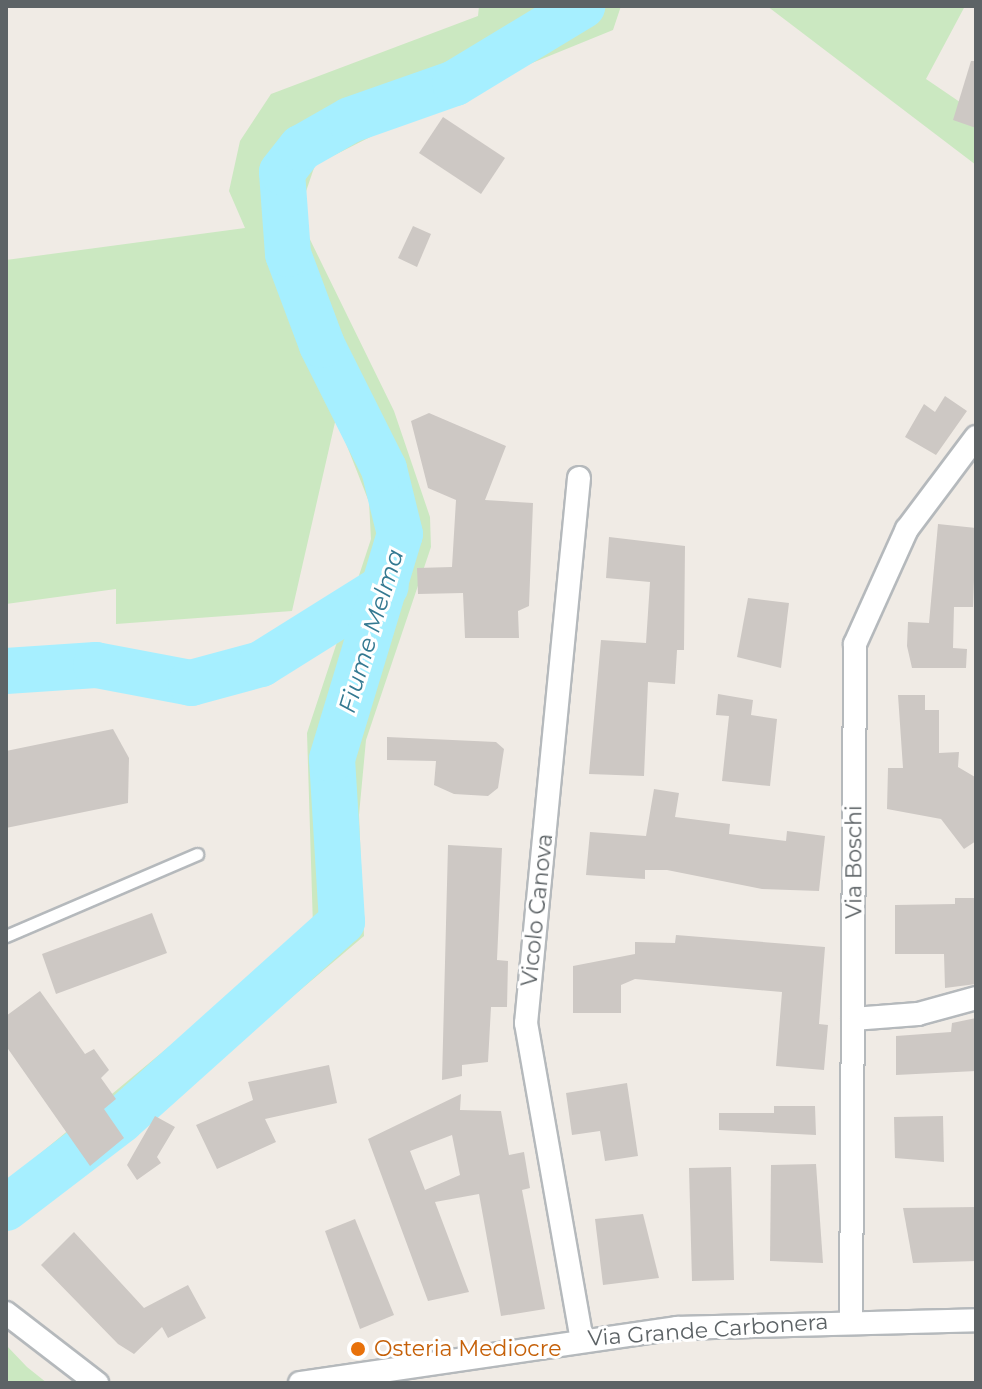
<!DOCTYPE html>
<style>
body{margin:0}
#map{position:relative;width:982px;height:1389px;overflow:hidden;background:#f0ebe5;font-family:Montserrat,sans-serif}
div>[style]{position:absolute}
.green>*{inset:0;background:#cbe8c1}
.river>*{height:46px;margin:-23px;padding:0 23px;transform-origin:23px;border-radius:23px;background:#a6efff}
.building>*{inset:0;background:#cdc8c4}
.roads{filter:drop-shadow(2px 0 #b5b9bc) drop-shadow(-2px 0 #b5b9bc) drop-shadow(0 2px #b5b9bc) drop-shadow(0 -2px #b5b9bc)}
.lane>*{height:11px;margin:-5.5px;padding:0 5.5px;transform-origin:5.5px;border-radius:5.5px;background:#fff}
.street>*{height:22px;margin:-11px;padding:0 11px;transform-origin:11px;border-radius:11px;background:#fff}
.dots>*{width:22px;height:22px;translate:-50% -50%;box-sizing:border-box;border:4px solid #fff;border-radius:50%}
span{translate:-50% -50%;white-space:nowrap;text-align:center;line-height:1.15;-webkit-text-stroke:6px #fff;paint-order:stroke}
.street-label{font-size:22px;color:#5d6366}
.food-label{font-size:22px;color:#c56008}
.left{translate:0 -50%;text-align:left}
.water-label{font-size:24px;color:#347991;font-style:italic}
.frame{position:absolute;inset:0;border:8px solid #5d6366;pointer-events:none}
</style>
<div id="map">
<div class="green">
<i style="clip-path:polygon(479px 6px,621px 6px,613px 30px,453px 95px,315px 165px,298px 215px,394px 411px,430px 517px,431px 547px,366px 740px,359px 815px,364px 936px,123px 1140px,6px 1227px,6px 1182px,313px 927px,307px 733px,371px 539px,369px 502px,336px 418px,292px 611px,116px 624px,116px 589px,6px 604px,6px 260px,245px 228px,229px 191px,240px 141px,271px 94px,478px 16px)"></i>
<i style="clip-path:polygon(767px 6px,965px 6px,926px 79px,976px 113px,976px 165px)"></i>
<i style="clip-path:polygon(6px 1345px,27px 1367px,47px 1383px,6px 1383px)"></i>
</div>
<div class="river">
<i style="left:6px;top:671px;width:90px;rotate:-3.8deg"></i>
<i style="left:96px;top:665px;width:97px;rotate:10.7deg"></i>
<i style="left:191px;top:683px;width:73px;rotate:-15.2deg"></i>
<i style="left:261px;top:664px;width:147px;rotate:-32deg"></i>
<i style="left:6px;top:1208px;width:145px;rotate:-37.4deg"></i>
<i style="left:121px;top:1120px;width:297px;rotate:-41.9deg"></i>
<i style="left:342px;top:922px;width:163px;rotate:-93.5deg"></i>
<i style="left:332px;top:759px;width:235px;rotate:-73.2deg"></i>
<i style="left:400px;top:534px;width:67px;rotate:-103.8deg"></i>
<i style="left:384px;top:469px;width:139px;rotate:-116.6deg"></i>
<i style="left:322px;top:345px;width:97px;rotate:-110.5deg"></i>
<i style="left:288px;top:254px;width:82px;rotate:-94.2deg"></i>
<i style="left:282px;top:172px;width:31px;rotate:-52deg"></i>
<i style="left:301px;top:148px;width:56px;rotate:-29.7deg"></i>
<i style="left:350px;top:120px;width:111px;rotate:-19.4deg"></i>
<i style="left:455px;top:83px;width:149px;rotate:-31.2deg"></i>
</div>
<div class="building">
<i style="clip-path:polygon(971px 61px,976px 61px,976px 128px,953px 120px)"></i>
<i style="clip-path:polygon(443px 117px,505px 158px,481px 194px,419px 153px)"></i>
<i style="clip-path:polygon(413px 226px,431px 234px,417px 267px,398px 258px)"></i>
<i style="clip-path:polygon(945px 396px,967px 411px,936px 455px,905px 437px,924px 404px,935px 412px)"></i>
<i style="clip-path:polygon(429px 413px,506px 446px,485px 500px,533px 503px,529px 606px,518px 611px,519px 638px,465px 638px,463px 593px,418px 594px,417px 568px,452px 567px,456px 500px,428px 488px,411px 421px)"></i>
<i style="clip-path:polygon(938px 524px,976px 528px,973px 607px,954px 607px,953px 648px,967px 649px,966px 668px,912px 668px,907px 646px,908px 622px,929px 623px)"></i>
<i style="clip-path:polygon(609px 537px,685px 546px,684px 650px,677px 650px,675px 684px,648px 682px,644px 776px,589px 774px,601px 640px,646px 643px,650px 582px,606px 578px)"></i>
<i style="clip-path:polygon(748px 598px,789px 603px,781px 668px,737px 657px)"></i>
<i style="clip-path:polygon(718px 694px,753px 700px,751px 715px,777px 719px,770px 786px,722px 781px,729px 716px,716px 715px)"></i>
<i style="clip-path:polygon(898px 695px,925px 695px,925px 710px,939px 710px,939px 753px,959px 752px,958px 767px,975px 777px,976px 841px,964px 849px,941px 819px,887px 809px,888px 768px,903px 768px)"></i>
<i style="clip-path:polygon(113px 729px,129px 758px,128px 803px,6px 828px,6px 751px)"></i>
<i style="clip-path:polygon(387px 737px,496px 742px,504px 749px,498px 788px,488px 796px,454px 794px,434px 785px,436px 761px,387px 760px)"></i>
<i style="clip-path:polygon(654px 789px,679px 793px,675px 817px,730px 824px,729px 834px,786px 841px,787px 831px,825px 836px,819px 891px,762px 889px,667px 870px,645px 870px,645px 879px,586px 875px,590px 832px,646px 836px)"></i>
<i style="clip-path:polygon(448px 845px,502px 848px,497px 960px,508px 961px,507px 1007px,491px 1007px,488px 1062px,462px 1065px,462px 1076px,442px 1080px)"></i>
<i style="clip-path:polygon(955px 898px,976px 898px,976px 984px,945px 988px,944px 954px,895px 954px,895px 905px,955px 904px)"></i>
<i style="clip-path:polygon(152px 913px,167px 953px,56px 994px,42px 954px)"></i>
<i style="clip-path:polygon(676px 935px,825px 947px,819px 1024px,828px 1025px,824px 1070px,776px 1066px,782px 992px,635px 979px,621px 985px,621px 1013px,573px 1013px,573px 966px,635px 954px,635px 942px,675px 943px)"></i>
<i style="clip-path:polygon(40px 991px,85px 1054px,94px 1049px,109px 1070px,101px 1078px,116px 1099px,104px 1109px,124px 1138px,90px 1166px,6px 1046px,6px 1016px)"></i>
<i style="clip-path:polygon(976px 1018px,976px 1071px,896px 1075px,896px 1036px,951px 1032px,952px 1023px)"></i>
<i style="clip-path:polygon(329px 1065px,337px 1103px,265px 1119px,276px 1142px,217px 1169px,196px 1125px,253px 1100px,248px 1082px)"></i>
<i style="clip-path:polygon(627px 1083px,638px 1156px,605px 1161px,600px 1131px,572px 1135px,566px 1093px)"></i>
<i style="clip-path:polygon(evenodd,461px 1094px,460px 1110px,501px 1111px,509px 1155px,524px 1152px,530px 1188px,522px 1190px,545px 1309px,501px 1316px,479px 1194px,435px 1202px,469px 1292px,428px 1301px,368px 1139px,461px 1094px,452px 1135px,460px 1175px,425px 1190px,410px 1151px,452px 1135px)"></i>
<i style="clip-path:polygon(774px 1106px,815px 1106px,816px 1135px,719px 1130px,719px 1113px,774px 1113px)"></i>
<i style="clip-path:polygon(155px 1116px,175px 1127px,157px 1157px,161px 1163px,137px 1180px,127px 1165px)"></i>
<i style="clip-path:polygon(943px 1116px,944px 1162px,895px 1158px,894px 1117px)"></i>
<i style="clip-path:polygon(816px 1164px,823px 1263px,770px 1261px,771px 1165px)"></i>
<i style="clip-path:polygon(731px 1167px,734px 1280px,692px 1281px,689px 1168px)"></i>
<i style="clip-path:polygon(976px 1207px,976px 1261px,913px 1263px,903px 1208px)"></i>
<i style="clip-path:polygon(643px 1214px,659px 1278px,603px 1285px,595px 1219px)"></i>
<i style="clip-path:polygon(355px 1219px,394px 1315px,360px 1329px,325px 1231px)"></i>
<i style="clip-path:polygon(74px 1232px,144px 1308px,188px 1285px,206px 1318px,168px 1338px,162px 1327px,134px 1354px,118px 1344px,41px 1265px)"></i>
</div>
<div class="roads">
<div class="lane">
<i style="left:6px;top:936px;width:208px;rotate:-23.2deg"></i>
</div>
<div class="street">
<i style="left:579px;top:478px;width:548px;rotate:95.55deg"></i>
<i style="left:526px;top:1023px;width:321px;rotate:80deg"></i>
<i style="left:853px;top:1019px;width:65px;rotate:-4.4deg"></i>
<i style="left:918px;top:1014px;width:60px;rotate:-15.4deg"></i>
<i style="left:6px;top:1313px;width:115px;rotate:37.6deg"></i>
<i style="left:851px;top:1321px;width:677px;rotate:-89.66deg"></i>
<i style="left:855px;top:644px;width:126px;rotate:-65.7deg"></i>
<i style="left:907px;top:529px;width:115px;rotate:-53.1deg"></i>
<i style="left:300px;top:1383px;width:381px;rotate:-8.3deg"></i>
<i style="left:677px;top:1328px;width:299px;rotate:-1.5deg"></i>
</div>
</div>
<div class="dots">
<i style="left:358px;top:1349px;background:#e8710a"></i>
</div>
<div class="street-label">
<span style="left:854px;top:862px;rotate:-90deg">Via Boschi</span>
<span style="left:537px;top:910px;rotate:-84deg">Vicolo Canova</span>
<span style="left:708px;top:1330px;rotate:-4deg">Via Grande Carbonera</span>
</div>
<div class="food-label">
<span class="left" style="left:374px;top:1349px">Osteria Mediocre</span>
</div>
<div class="water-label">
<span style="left:371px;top:631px;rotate:-73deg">Fiume Melma</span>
</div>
<div class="frame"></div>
</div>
